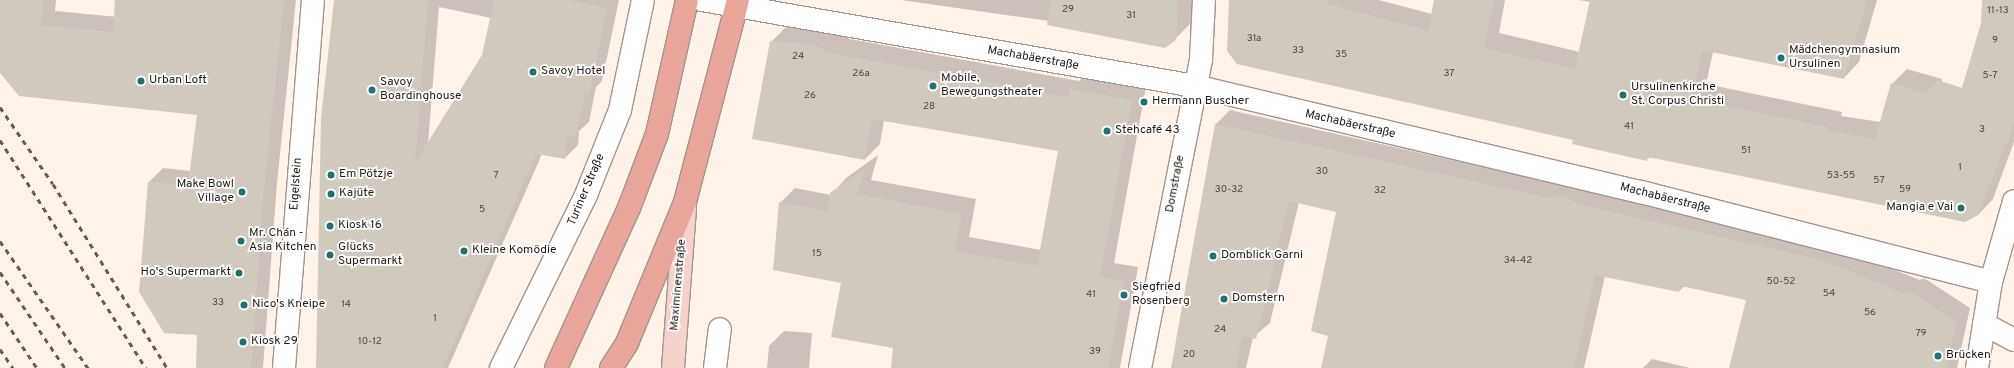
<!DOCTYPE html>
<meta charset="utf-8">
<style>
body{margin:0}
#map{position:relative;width:2014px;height:368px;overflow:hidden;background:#fef2e9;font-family:Overpass,sans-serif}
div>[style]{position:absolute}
.shadow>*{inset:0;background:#0003}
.building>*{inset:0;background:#d0cabe}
.roads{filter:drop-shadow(1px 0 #a1958d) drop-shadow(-1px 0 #a1958d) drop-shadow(0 1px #a1958d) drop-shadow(0 -1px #a1958d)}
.street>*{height:22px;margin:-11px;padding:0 11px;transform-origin:11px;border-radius:11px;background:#fff}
.secondary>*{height:22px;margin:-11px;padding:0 11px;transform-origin:11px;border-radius:11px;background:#f5d3cd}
.primary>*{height:22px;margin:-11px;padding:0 11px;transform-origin:11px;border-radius:11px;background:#eba69b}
.rail>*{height:3px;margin-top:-1.5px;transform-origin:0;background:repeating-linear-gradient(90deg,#635c57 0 5px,transparent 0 10px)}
.dots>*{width:11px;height:11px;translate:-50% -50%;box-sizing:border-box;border:2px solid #fff;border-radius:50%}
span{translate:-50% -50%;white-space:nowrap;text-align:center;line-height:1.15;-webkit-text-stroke:3.5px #fff;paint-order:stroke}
.number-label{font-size:10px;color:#4b4641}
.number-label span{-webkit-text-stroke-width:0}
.poi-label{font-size:12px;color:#1f1a17}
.left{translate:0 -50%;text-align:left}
.right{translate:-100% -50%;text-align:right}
.street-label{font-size:12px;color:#1f1a17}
</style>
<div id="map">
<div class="shadow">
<i style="clip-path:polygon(0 0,56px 0,55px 11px,202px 25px,204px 0,296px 0,277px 183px,263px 368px,197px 368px,198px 334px,148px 183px,163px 168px,191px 171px,198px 114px,0 72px)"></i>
<i style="clip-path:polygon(evenodd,336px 0,619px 0,602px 81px,596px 87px,589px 122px,579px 131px,578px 145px,565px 158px,542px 154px,448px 368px,317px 368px,336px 0,439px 7px,491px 18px,483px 55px,428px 144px,439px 7px)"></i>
<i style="clip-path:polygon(901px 0,1192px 0,1191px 23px,1175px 39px)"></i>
<i style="clip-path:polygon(1230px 0,1379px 0,1432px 14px,1435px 0,1505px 0,1499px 33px,1580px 52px,1591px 2px,1579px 0,1877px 0,1859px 62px,1844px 78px,1713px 52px,1706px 84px,1842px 112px,1841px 116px,1881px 122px,1892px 84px,1907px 69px,1942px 79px,1936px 174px,1943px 176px,1987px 6px,1983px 0,2014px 0,2014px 142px,1993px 199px,1978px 215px,1650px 157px,1646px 160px,1574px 139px)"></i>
<i style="clip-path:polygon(786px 27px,825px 29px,850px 39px,1079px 81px,1085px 75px,1146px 86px,1114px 263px,1138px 267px,1120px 368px,1003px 368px,842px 282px,780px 203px,795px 188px,831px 195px,846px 178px,878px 155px,871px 180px,976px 199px,969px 237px,1041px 250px,1059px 150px,884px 120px,880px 144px,865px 159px,771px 42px)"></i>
<i style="clip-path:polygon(1230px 110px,1837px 247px,1920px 280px,1924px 278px,1970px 308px,1957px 368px,1730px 368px,1747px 300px,1685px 286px,1679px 291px,1605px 276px,1584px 368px,1322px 368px,1329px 335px,1337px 211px,1299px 202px,1270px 323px,1253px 337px,1246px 368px,1172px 368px,1216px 124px)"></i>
<i style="clip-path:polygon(784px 331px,812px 333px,809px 368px,767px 368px,769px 346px)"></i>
<i style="clip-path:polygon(1652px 359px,1690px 368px,1643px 368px)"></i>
</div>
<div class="building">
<i style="clip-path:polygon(0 0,43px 0,41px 25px,113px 32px,115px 0,284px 0,263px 198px,251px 368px,196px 368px,197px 335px,164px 333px,139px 292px,148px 182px,188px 185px,197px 115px,19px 96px,0 73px)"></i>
<i style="clip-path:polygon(334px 0,428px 0,415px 163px,482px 55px,494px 0,567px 0,607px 8px,589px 95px,585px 94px,576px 136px,567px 135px,565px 159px,536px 154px,443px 368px,316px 368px,321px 118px)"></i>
<i style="clip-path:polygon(1051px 0,1178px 0,1176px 40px,1165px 48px,1047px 25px)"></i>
<i style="clip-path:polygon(1229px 0,1329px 0,1328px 4px,1428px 31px,1434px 0,1494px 0,1484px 48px,1575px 69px,1590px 0,1867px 0,1844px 79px,1702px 50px,1692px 99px,1827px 127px,1826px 131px,1875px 139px,1891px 83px,1926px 94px,1938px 80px,1962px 88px,1981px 23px,1982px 0,2014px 0,2014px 124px,1978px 215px,1965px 222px,1648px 157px,1647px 161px,1572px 144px,1573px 140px,1237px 64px,1227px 51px)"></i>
<i style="clip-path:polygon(770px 41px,810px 44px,835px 54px,1068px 97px,1070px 89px,1132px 100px,1100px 277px,1124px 282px,1108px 368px,891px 368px,893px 348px,831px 337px,841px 283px,773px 270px,779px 202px,827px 211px,830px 193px,865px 168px,857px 194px,962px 214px,954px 251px,1037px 266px,1058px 151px,872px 119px,865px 160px,752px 139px)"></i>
<i style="clip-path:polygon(1215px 124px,1549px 198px,1561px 196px,1581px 205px,1822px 260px,1905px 294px,1909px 291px,1956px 322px,1947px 368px,1729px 368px,1746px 300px,1681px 286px,1679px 292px,1595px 275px,1574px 368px,1321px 368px,1328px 336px,1311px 331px,1336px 212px,1289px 201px,1256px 339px,1242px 336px,1236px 368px,1171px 368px)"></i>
</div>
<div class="roads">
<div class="street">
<i style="left:702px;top:0;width:500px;rotate:9.9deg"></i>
<i style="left:1195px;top:86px;width:458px;rotate:13.4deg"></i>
<i style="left:1641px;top:192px;width:361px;rotate:14.4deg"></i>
<i style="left:1984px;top:324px;width:34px;rotate:28deg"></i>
<i style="left:284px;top:368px;width:369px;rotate:-85.5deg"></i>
<i style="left:501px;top:368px;width:193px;rotate:-63.8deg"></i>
<i style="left:586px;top:195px;width:92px;rotate:-68.2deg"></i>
<i style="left:620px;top:110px;width:112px;rotate:-78.2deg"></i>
<i style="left:715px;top:368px;width:39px;rotate:-83deg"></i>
<i style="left:1140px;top:368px;width:315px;rotate:-78.8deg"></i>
<i style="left:1201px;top:59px;width:59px;rotate:-87.1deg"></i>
<i style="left:1977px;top:368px;width:87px;rotate:-80.8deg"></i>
<i style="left:1991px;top:282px;width:84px;rotate:-74.1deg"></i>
</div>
<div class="secondary">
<i style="left:673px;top:368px;width:160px;rotate:-85.7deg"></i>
</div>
<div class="primary">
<i style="left:556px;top:368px;width:176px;rotate:-65.5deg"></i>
<i style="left:629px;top:208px;width:79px;rotate:-69.3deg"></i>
<i style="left:657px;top:134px;width:137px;rotate:-77.4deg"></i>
<i style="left:611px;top:368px;width:30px;rotate:-57deg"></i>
<i style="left:627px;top:343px;width:152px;rotate:-67.6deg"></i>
<i style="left:685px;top:202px;width:209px;rotate:-75.3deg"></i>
</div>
</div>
<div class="rail">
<i style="left:0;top:107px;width:93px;rotate:55.5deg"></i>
<i style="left:53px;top:184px;width:216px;rotate:58.2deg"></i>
<i style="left:0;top:140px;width:271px;rotate:57.4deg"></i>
<i style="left:0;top:241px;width:155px;rotate:55.3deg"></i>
<i style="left:0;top:272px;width:116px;rotate:55.9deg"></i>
<i style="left:0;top:313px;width:66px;rotate:56.1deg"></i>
<i style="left:0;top:349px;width:23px;rotate:56deg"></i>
</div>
<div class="dots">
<i style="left:1781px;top:58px;background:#246f70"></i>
<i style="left:533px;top:72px;background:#246f70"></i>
<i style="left:141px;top:81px;background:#246f70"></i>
<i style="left:933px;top:86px;background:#246f70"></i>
<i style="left:372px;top:90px;background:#246f70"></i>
<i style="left:1623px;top:95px;background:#246f70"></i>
<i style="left:1144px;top:102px;background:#246f70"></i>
<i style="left:1107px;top:131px;background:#246f70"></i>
<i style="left:331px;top:175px;background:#246f70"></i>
<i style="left:242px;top:192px;background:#246f70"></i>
<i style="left:331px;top:194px;background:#246f70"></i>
<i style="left:1961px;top:208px;background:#246f70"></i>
<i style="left:330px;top:226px;background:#246f70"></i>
<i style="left:241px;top:241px;background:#246f70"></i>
<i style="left:464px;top:251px;background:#246f70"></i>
<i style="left:330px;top:255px;background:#246f70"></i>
<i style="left:1213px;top:256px;background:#246f70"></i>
<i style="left:239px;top:273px;background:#246f70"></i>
<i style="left:1124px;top:295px;background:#246f70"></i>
<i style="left:1224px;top:299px;background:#246f70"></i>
<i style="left:244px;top:305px;background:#246f70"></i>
<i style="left:243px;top:342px;background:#246f70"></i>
<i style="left:1938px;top:356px;background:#246f70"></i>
</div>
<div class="number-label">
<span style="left:1068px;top:10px">29</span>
<span style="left:1998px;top:11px">11-13</span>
<span style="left:1131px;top:16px">31</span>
<span style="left:1254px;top:39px">31a</span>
<span style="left:1995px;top:41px">9</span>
<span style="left:1298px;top:51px">33</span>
<span style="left:1341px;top:55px">35</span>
<span style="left:798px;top:57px">24</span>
<span style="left:861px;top:74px">26a</span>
<span style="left:1449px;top:74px">37</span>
<span style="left:1990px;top:76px">5-7</span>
<span style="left:810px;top:96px">26</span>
<span style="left:929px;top:107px">28</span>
<span style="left:1629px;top:127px">41</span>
<span style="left:1982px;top:130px">3</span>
<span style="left:1746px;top:151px">51</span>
<span style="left:1960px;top:168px">1</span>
<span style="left:1322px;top:172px">30</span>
<span style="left:496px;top:176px">7</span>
<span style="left:1841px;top:176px">53-55</span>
<span style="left:1879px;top:181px">57</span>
<span style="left:1229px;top:190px">30-32</span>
<span style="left:1905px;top:190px">59</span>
<span style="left:1380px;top:191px">32</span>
<span style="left:482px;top:210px">5</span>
<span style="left:817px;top:254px">15</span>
<span style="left:1518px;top:261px">34-42</span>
<span style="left:1781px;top:282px">50-52</span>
<span style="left:1829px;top:294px">54</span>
<span style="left:1091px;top:295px">41</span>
<span style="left:218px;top:303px">33</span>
<span style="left:346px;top:305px">14</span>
<span style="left:1870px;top:313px">56</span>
<span style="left:435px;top:319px">1</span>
<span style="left:1220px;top:330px">24</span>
<span style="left:1921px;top:334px">79</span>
<span style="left:370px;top:342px">10-12</span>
<span style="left:1095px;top:352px">39</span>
<span style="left:1189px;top:355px">20</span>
</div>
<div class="poi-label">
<span class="left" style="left:1789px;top:58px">Mädchengymnasium<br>Ursulinen</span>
<span class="left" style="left:541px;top:72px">Savoy Hotel</span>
<span class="left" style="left:941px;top:86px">Mobile,<br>Bewegungstheater</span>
<span class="left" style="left:149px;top:81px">Urban Loft</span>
<span class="left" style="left:380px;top:90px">Savoy<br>Boardinghouse</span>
<span class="left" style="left:1631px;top:95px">Ursulinenkirche<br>St. Corpus Christi</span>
<span class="left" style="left:1152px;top:102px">Hermann Buscher</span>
<span class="left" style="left:1115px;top:131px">Stehcafé 43</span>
<span class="left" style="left:339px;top:175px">Em Pötzje</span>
<span class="right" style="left:234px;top:192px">Make Bowl<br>Village</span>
<span class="left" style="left:339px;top:194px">Kajüte</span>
<span class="right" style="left:1953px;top:208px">Mangia e Vai</span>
<span class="left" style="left:338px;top:226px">Kiosk 16</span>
<span class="left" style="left:249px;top:241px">Mr. Chán -<br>Asia Kitchen</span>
<span class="left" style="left:338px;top:255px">Glücks<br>Supermarkt</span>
<span class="left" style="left:472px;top:251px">Kleine Komödie</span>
<span class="left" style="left:1221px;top:256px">Domblick Garni</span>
<span class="right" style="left:231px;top:273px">Ho's Supermarkt</span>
<span class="left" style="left:1132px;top:295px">Siegfried<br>Rosenberg</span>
<span class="left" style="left:1232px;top:299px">Domstern</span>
<span class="left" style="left:252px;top:305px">Nico's Kneipe</span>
<span class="left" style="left:251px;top:342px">Kiosk 29</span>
<span class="left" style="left:1946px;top:356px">Brücken</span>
</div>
<div class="street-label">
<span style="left:1033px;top:59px;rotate:10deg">Machabäerstraße</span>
<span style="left:1350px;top:125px;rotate:13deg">Machabäerstraße</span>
<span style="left:297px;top:184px;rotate:-86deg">Eigelstein</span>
<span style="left:1176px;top:184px;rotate:-79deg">Domstraße</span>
<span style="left:587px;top:190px;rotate:-67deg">Turiner Straße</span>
<span style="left:1665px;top:199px;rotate:14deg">Machabäerstraße</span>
<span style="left:679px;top:285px;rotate:-85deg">Maximinenstraße</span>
</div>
</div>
